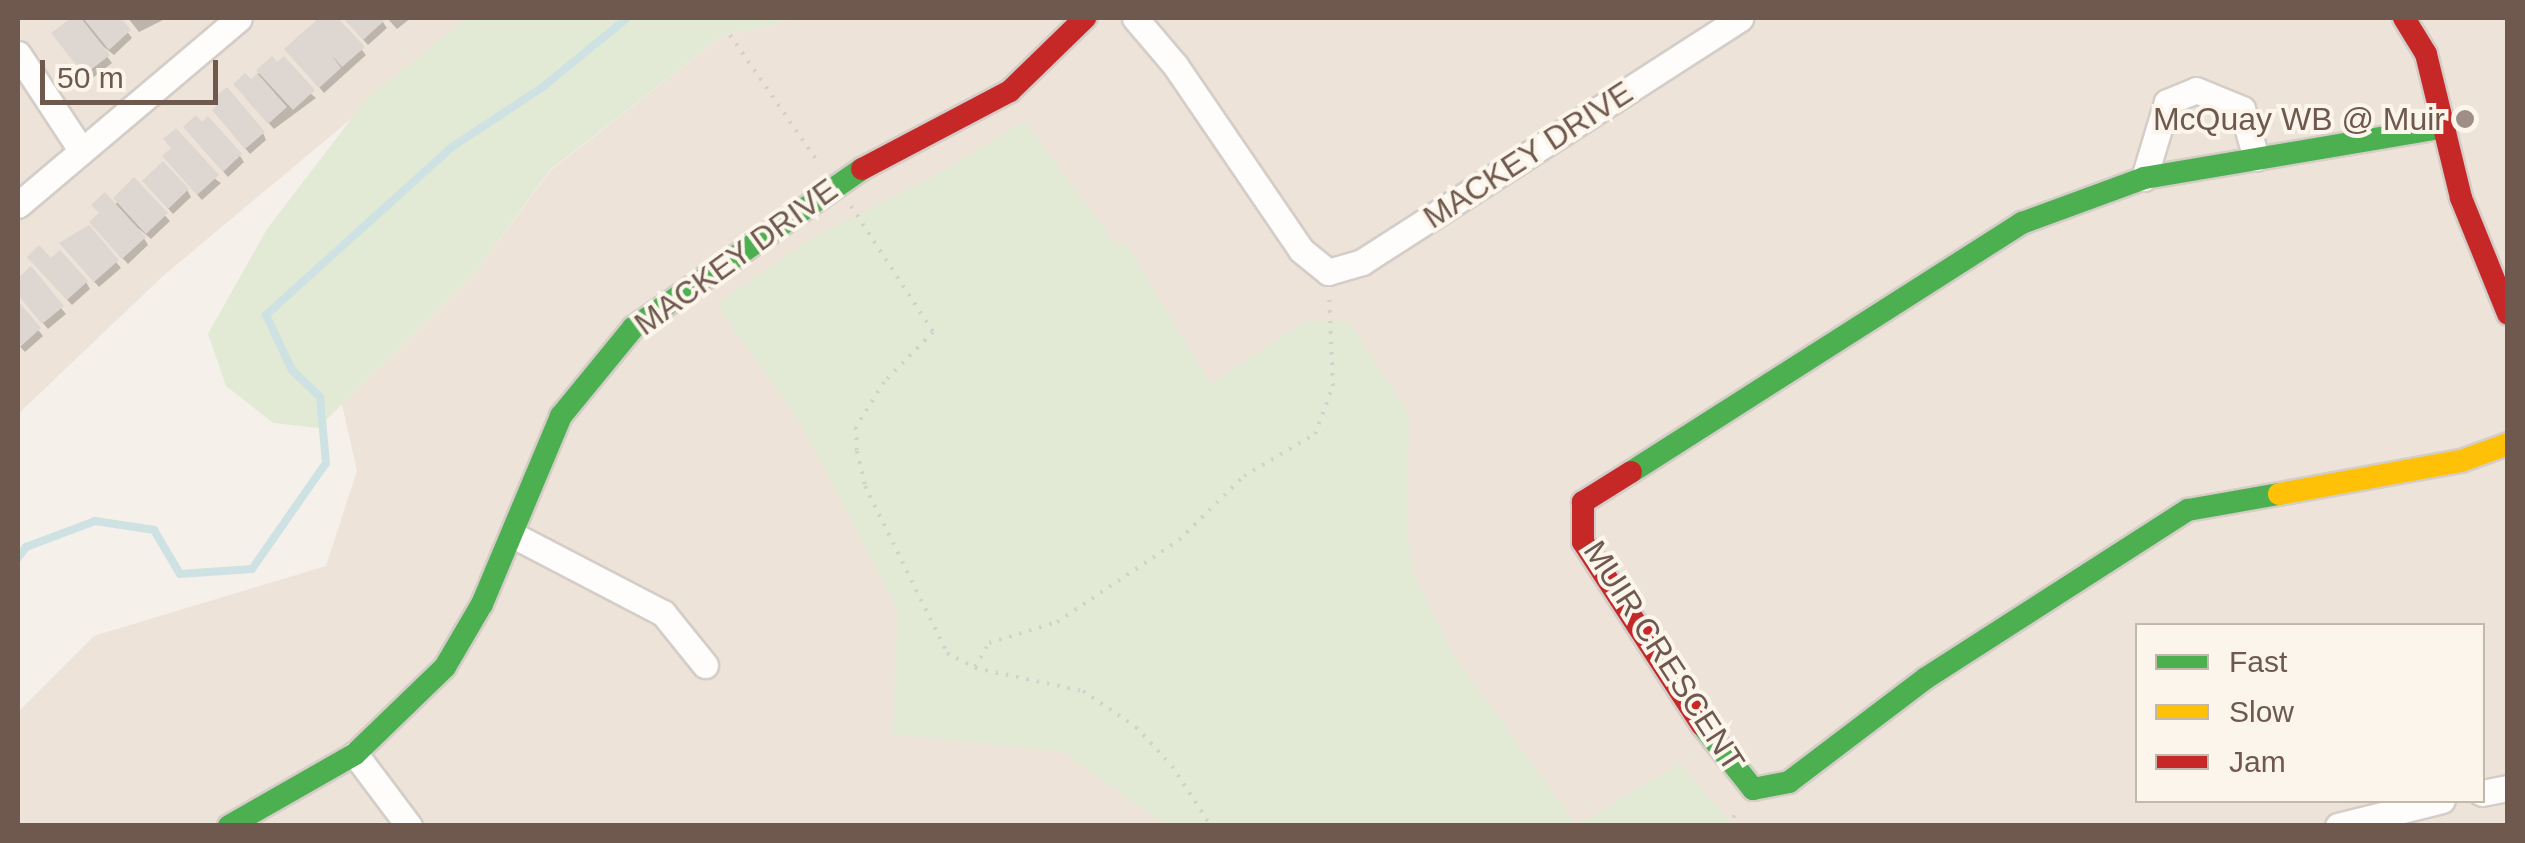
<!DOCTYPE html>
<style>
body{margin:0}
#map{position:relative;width:2525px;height:843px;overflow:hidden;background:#f5f0ea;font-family:Helvetica,sans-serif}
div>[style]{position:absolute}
.residential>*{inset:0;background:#ede3d8}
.green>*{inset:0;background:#e2ead6}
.shadow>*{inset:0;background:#0003}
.stream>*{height:8px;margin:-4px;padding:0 4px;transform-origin:4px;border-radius:4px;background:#cee2e3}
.building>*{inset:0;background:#ded6d0}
.path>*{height:4px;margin-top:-2px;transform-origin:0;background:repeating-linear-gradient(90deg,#d5d0cb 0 2.5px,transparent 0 10.5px)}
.roads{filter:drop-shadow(2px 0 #d4cdc8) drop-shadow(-2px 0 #d4cdc8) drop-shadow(0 2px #d4cdc8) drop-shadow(0 -2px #d4cdc8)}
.street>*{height:25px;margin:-12.5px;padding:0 12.5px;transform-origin:12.5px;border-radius:12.5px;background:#fefdfc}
.fast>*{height:22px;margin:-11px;padding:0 11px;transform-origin:11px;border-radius:11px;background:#4caf50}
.slow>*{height:22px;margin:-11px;padding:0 11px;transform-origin:11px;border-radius:11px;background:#ffc107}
.jam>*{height:22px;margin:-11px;padding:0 11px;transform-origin:11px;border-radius:11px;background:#c62828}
.dots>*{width:28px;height:28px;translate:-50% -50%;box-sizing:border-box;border:5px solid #fcf5eb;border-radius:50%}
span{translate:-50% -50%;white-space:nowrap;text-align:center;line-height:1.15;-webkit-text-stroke:8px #fcf5eb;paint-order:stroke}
.poi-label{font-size:32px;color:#6f594e}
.right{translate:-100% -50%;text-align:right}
.street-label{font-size:32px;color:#6f594e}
.frame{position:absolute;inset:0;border:20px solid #6f594e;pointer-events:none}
.legend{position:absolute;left:2135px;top:623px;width:350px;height:180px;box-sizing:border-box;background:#fcf5eb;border:2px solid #c4b7ac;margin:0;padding:12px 18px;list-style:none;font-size:30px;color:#6f594e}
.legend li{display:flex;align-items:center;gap:20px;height:50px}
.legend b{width:50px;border:2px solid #c4b7ac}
.scale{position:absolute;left:40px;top:60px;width:178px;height:45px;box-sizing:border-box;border:5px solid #6f594e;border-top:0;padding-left:12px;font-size:30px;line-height:35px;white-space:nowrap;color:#6f594e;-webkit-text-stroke:8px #fcf5eb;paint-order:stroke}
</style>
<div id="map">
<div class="residential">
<i style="clip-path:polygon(18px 18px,472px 18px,163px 276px,18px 414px)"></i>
<i style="clip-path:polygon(evenodd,799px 18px,2507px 18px,2507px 825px,18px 826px,18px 712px,94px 636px,326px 566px,357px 471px,342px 404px,473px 275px,550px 171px,722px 36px,799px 18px,2138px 626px,2482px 626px,2482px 800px,2138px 800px,2138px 626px)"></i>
</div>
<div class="green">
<i style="clip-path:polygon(467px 18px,799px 18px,722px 36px,550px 170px,473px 275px,318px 428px,273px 423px,226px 386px,208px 334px,267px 229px,368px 97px)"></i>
<i style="clip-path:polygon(1024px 121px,1117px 246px,1125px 242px,1211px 384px,1304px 322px,1349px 321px,1409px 414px,1407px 535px,1414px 575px,1455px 658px,1577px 825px,1166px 825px,1062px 752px,892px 734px,898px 610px,801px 424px,717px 304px,810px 239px,938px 174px)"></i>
<i style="clip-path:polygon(1680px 763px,1733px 825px,1578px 825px)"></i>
</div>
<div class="shadow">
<i style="clip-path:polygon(76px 18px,117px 18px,132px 38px,114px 55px,94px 39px,112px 63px,90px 80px,55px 33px)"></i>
<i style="clip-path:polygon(128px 18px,167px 18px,139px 32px)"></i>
<i style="clip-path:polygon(323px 18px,335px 18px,366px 55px,324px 93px,287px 50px)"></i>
<i style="clip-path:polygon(344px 18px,380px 18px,387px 28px,368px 45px)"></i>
<i style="clip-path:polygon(387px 18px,411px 18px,397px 29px)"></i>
<i style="clip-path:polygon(272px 60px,316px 98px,274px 129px,240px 91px)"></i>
<i style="clip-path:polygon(219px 117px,263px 133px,266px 140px,250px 154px)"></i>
<i style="clip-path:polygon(190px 134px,240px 156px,244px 162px,228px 177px)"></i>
<i style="clip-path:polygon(173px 150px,221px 183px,202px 200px,169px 163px)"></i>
<i style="clip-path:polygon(134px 181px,170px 221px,151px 239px,138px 228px,148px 245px,128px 264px,96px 229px)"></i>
<i style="clip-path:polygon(145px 182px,186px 188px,191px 197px,173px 214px)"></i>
<i style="clip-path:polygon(88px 228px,121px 268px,99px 287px,66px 250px)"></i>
<i style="clip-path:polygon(34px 264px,86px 282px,90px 289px,72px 305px)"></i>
<i style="clip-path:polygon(30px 270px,66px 314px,48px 329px,18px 294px,18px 281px)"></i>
<i style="clip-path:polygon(18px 305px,43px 336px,25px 352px,18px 344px)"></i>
</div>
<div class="stream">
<i style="left:18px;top:558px;width:14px;rotate:-54deg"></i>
<i style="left:26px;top:547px;width:74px;rotate:-20.6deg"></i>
<i style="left:95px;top:521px;width:60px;rotate:8.7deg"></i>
<i style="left:154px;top:530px;width:51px;rotate:59.4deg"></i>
<i style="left:180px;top:574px;width:72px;rotate:-4deg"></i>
<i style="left:252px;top:569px;width:129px;rotate:-55.1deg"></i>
<i style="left:326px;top:463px;width:66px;rotate:-95.2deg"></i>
<i style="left:320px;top:397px;width:39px;rotate:-136deg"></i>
<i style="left:292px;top:370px;width:61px;rotate:-115.3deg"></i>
<i style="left:266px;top:315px;width:251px;rotate:-42.1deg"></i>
<i style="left:452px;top:147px;width:110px;rotate:-33.5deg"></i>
<i style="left:544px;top:86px;width:107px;rotate:-39.3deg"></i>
</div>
<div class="building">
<i style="clip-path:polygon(71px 18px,81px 18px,110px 55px,84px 75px,51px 33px)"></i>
<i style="clip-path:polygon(83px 18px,121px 18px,131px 30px,109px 50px)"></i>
<i style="clip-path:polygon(319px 18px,338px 18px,365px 47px,342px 67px,331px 54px,341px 68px,319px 88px,284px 49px)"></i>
<i style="clip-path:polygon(343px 18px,383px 18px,385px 20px,363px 40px)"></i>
<i style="clip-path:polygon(272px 56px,277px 62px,284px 56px,315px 90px,293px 110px,256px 70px)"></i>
<i style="clip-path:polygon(245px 73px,251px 79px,257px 73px,287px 107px,268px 124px,233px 84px)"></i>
<i style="clip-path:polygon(227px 87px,265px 132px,245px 149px,212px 110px,218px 104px,213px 98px)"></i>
<i style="clip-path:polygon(196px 115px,202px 122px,208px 116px,242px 154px,223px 172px,183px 127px)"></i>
<i style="clip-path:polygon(176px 128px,219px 175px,197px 195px,162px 156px,171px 148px,163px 139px)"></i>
<i style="clip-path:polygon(163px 161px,189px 189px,168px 209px,142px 181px)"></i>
<i style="clip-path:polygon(134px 177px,168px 213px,146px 234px,113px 198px)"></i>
<i style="clip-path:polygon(105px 192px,146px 237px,122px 259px,89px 222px,99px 213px,91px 205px)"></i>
<i style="clip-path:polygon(89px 225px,119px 260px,94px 282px,59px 243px)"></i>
<i style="clip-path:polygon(39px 245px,51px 258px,60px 250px,88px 281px,67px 300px,27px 257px)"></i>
<i style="clip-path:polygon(31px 266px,64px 306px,42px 324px,18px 295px,18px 278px)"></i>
<i style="clip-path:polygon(18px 301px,41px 328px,20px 347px,18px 345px)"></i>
</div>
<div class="path">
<i style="left:730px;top:35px;width:151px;rotate:55.3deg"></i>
<i style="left:851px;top:206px;width:150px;rotate:56.9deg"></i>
<i style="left:933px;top:332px;width:70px;rotate:134.4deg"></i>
<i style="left:884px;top:382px;width:53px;rotate:121.9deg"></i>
<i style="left:856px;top:427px;width:24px;rotate:88deg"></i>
<i style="left:857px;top:451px;width:36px;rotate:77deg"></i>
<i style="left:865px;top:486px;width:186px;rotate:63.8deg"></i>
<i style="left:947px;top:653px;width:32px;rotate:28deg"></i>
<i style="left:975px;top:668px;width:110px;rotate:12deg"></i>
<i style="left:1083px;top:691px;width:64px;rotate:34.2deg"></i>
<i style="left:1136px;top:727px;width:53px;rotate:47.3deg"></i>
<i style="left:1172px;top:766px;width:72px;rotate:57deg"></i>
<i style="left:975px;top:667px;width:28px;rotate:-60deg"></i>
<i style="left:989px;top:643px;width:71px;rotate:-17.2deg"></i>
<i style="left:1057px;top:622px;width:147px;rotate:-33.9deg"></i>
<i style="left:1179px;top:540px;width:91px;rotate:-44.6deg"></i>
<i style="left:1244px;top:476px;width:82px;rotate:-30.6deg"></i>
<i style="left:1315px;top:434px;width:51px;rotate:-69.4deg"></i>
<i style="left:1333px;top:386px;width:90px;rotate:-92.5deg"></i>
<i style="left:1727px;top:826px;width:16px;rotate:-55deg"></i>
</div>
<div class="roads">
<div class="street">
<i style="left:1135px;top:18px;width:62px;rotate:49.6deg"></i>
<i style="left:1175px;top:65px;width:224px;rotate:55.7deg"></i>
<i style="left:1301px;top:250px;width:35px;rotate:39deg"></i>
<i style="left:1328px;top:272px;width:35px;rotate:-16deg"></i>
<i style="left:1362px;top:262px;width:450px;rotate:-32.8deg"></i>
<i style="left:18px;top:54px;width:115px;rotate:56.7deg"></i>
<i style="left:2144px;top:178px;width:79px;rotate:-73.2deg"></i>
<i style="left:2167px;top:102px;width:31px;rotate:-22deg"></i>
<i style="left:2196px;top:90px;width:50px;rotate:22.4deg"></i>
<i style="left:2242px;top:109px;width:51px;rotate:74.1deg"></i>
<i style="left:18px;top:205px;width:289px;rotate:-40.2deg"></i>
<i style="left:513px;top:535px;width:169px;rotate:27.5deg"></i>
<i style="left:663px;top:613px;width:67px;rotate:51.1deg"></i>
<i style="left:355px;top:754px;width:90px;rotate:53.1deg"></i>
<i style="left:2482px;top:793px;width:26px;rotate:-11deg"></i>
<i style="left:2338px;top:826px;width:107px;rotate:-14deg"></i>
</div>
<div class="fast">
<i style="left:1631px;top:472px;width:464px;rotate:-32.5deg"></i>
<i style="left:2022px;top:223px;width:130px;rotate:-20.2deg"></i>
<i style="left:2144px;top:178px;width:306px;rotate:-9.6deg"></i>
<i style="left:1702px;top:725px;width:82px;rotate:51.4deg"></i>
<i style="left:1753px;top:789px;width:37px;rotate:-11deg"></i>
<i style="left:1789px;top:782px;width:172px;rotate:-37.2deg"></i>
<i style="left:1926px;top:678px;width:311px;rotate:-32.7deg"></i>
<i style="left:2188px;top:510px;width:92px;rotate:-10deg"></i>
<i style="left:229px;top:826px;width:145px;rotate:-29.7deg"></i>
<i style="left:355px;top:754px;width:125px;rotate:-44deg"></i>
<i style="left:445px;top:667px;width:73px;rotate:-59.6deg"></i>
<i style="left:482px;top:604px;width:204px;rotate:-67.2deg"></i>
<i style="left:561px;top:416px;width:114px;rotate:-50.7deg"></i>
<i style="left:633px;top:328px;width:279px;rotate:-34.8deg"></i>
</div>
<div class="slow">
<i style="left:2279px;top:494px;width:185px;rotate:-10.3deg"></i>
<i style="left:2461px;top:461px;width:50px;rotate:-19.9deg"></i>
</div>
<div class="jam">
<i style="left:2404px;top:18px;width:42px;rotate:58.6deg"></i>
<i style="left:2426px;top:54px;width:148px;rotate:76.3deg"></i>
<i style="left:2461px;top:198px;width:125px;rotate:67.9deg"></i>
<i style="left:862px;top:169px;width:167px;rotate:-27.8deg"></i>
<i style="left:1010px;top:91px;width:105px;rotate:-44.2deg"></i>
<i style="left:1631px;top:472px;width:57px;rotate:148deg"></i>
<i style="left:1583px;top:502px;width:40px;rotate:90deg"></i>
<i style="left:1583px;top:542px;width:218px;rotate:57deg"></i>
</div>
</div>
<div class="dots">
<i style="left:2465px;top:119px;background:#9e8e85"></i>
</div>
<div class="poi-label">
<span class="right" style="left:2445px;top:119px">McQuay WB @ Muir</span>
</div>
<div class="street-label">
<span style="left:1528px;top:155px;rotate:-33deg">MACKEY DRIVE</span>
<span style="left:736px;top:257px;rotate:-36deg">MACKEY DRIVE</span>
<span style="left:1664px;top:656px;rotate:57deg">MUIR CRESCENT</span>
</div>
<div class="frame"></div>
<ul class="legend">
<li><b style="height:12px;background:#4caf50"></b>Fast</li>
<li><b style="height:12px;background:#ffc107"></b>Slow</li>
<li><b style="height:12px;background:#c62828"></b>Jam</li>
</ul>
<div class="scale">50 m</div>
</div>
